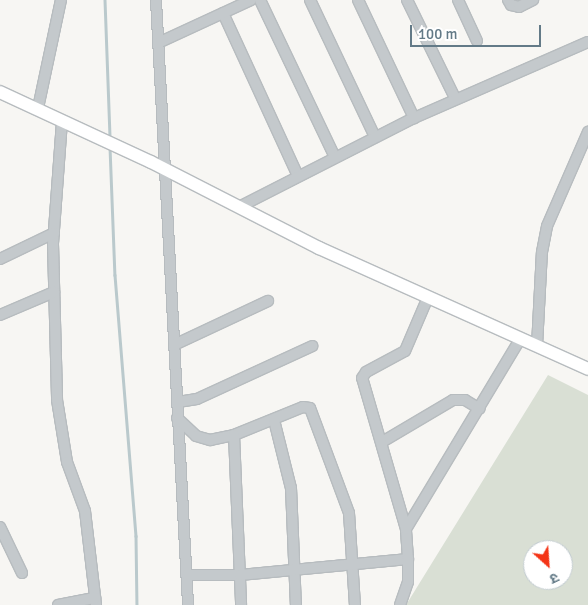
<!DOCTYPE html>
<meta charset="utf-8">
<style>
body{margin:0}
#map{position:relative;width:588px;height:605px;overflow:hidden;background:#f7f6f3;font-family:Signika,"Noto Sans Devanagari",sans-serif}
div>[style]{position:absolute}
.green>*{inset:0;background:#d9dfd4}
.stream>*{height:2.5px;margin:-1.25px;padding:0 1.25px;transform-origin:1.25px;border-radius:1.25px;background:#bac9cc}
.roads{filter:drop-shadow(1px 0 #b7bcbf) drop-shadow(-1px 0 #b7bcbf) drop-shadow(0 1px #b7bcbf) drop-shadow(0 -1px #b7bcbf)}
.minor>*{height:10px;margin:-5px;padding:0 5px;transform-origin:5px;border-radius:5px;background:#c4c9cc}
.major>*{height:12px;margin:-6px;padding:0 6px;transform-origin:6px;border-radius:6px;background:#fff}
span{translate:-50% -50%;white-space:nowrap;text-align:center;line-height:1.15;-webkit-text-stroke:5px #fff;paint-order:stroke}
.north{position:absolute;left:523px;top:540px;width:50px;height:50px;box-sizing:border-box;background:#fff;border:1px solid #c1cacf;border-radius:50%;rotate:154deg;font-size:14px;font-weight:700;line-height:20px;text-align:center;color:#637a87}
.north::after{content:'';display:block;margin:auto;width:18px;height:22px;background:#f43416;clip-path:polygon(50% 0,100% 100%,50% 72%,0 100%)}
.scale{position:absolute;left:410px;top:25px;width:131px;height:22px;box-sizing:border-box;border:2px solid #637a87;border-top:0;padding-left:6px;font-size:15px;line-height:18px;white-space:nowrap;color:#637a87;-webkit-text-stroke:4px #fff;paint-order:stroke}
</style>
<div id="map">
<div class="green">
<i style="clip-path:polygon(evenodd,548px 375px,588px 395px,588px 605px,406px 605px,548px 375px,533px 550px,563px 550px,563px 580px,533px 580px,533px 550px)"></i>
</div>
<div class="stream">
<i style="left:105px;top:0;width:139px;rotate:87.9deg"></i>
<i style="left:110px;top:147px;width:128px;rotate:87.8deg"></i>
<i style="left:115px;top:275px;width:262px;rotate:85.4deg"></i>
<i style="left:136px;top:536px;width:69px;rotate:89.2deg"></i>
</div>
<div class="roads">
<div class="minor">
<i style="left:156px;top:0;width:606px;rotate:86.97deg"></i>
<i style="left:260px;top:0;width:174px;rotate:64.5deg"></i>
<i style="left:310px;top:0;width:152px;rotate:64.6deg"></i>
<i style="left:358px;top:0;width:131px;rotate:64.6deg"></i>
<i style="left:407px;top:0;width:109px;rotate:63.9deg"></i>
<i style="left:458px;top:0;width:45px;rotate:65.1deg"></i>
<i style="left:508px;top:0;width:6px;rotate:59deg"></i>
<i style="left:511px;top:5px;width:8px;rotate:14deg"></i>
<i style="left:519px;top:7px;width:16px;rotate:-27deg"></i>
<i style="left:223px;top:13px;width:179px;rotate:65.3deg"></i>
<i style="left:158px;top:43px;width:102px;rotate:-24.8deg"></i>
<i style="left:38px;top:108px;width:110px;rotate:-78deg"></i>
<i style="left:62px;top:121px;width:123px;rotate:94.2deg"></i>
<i style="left:53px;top:244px;width:156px;rotate:88.5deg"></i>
<i style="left:57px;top:400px;width:63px;rotate:80.8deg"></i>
<i style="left:67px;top:462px;width:52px;rotate:69.8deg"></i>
<i style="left:85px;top:511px;width:95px;rotate:83.3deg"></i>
<i style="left:239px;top:207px;width:196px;rotate:-27deg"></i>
<i style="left:414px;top:118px;width:190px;rotate:-23.6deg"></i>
<i style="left:0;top:259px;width:60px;rotate:-25.7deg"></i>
<i style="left:0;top:315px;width:59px;rotate:-23.1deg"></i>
<i style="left:174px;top:345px;width:104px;rotate:-25.1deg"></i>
<i style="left:537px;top:346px;width:94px;rotate:-87deg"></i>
<i style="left:542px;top:252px;width:26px;rotate:-79deg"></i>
<i style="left:547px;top:226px;width:103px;rotate:-66.4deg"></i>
<i style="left:178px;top:402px;width:19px;rotate:-9deg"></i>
<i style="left:197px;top:399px;width:127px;rotate:-24.7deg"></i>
<i style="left:177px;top:418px;width:26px;rotate:43deg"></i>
<i style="left:196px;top:436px;width:15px;rotate:16deg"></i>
<i style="left:210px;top:440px;width:25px;rotate:-12deg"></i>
<i style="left:234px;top:435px;width:74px;rotate:-22.1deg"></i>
<i style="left:303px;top:407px;width:7px;rotate:8deg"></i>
<i style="left:310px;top:408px;width:112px;rotate:69.6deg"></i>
<i style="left:349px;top:513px;width:92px;rotate:86.3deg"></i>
<i style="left:274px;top:420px;width:70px;rotate:76deg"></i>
<i style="left:291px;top:488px;width:117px;rotate:87.6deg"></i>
<i style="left:234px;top:435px;width:170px;rotate:87.6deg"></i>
<i style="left:382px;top:442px;width:82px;rotate:-30.6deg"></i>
<i style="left:453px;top:400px;width:12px"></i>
<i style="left:465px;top:400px;width:17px;rotate:31deg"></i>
<i style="left:0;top:527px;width:51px;rotate:64.4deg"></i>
<i style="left:406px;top:529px;width:222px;rotate:-59deg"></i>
<i style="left:187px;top:575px;width:53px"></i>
<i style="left:240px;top:575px;width:169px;rotate:-5.4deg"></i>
<i style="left:408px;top:559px;width:30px;rotate:-94deg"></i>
<i style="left:406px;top:529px;width:157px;rotate:-106.2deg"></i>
<i style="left:362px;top:378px;width:7px;rotate:-56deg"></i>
<i style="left:366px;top:372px;width:44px;rotate:-28.3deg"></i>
<i style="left:405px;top:351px;width:59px;rotate:-66.9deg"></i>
<i style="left:58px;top:605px;width:38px;rotate:-11deg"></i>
<i style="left:400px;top:605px;width:24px;rotate:-71deg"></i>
<i style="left:408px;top:582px;width:23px;rotate:-90deg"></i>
</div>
<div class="major">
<i style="left:0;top:92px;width:166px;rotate:24.9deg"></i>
<i style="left:151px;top:162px;width:189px;rotate:27.1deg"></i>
<i style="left:319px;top:248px;width:295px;rotate:24.2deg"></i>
</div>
</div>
<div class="north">उ</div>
<div class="scale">100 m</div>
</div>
